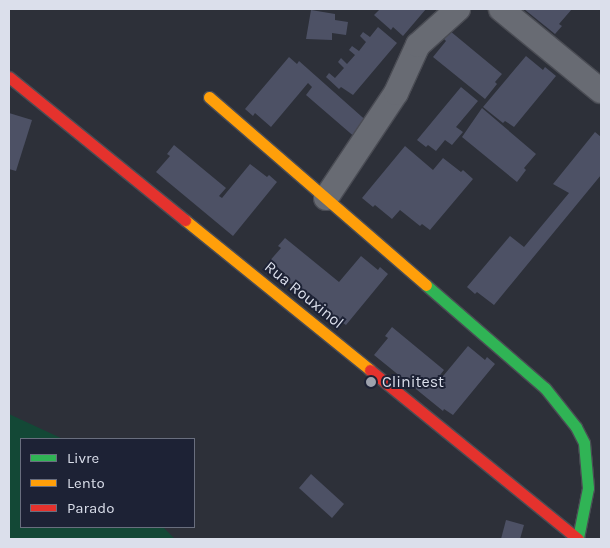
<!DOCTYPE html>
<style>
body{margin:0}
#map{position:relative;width:610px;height:548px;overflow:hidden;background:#2d3039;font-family:Karla,sans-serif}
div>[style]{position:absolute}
.green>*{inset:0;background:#134836}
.building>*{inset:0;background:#4d5165}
.roads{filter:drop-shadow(1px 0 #4a4c54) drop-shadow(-1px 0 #4a4c54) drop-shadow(0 1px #4a4c54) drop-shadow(0 -1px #4a4c54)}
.street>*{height:24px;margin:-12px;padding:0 12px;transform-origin:12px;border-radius:12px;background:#686b73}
.fast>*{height:11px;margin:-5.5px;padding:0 5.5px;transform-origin:5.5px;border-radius:5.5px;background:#30b455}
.slow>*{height:11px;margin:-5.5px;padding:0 5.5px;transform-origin:5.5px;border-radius:5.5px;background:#ff9f0a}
.jam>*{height:11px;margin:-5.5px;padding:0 5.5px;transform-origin:5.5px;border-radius:5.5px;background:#e5322d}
.dots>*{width:14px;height:14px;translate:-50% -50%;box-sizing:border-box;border:2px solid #1d2235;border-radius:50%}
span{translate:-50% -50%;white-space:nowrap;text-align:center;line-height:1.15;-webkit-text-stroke:4px #1d2235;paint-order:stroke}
.street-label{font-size:16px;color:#dbdfeb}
.poi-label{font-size:16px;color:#dbdfeb}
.left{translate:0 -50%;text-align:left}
.frame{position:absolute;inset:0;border:10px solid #dbdfeb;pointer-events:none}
.legend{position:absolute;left:20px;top:438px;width:175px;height:90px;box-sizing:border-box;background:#1d2235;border:1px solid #696e7e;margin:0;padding:6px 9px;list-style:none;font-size:15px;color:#dbdfeb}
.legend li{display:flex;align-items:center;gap:10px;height:25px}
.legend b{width:25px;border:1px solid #696e7e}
</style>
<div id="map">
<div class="green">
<i style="clip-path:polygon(9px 414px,63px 439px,21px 439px,21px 527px,163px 527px,175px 539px,9px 539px)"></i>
</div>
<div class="building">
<i style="clip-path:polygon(380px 9px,426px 9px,403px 36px,393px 27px,391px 30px,374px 15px)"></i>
<i style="clip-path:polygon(524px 9px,572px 9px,559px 24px,562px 26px,555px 34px)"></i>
<i style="clip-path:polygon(311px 10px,335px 14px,335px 20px,348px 22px,346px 35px,332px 33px,332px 40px,306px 39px)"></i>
<i style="clip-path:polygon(378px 27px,397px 43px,353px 95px,341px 87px,339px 89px,326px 77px,329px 73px,335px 78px,344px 68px,338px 62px,341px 58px,347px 64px,355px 55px,349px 50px,352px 46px,359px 51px,366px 42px,360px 36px,363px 32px,370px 37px)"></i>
<i style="clip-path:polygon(450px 31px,502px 74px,495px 82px,497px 84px,485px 99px,433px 57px,446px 41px,444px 39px)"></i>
<i style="clip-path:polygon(526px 56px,543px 70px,545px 67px,556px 76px,514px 127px,505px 121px,503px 123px,483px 107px)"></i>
<i style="clip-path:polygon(289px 57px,297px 64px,299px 61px,370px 124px,357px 139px,306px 95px,312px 87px,308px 83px,271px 127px,255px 113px,253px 116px,245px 109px)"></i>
<i style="clip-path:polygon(461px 87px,478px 101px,456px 127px,463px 132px,452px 145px,445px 140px,436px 151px,428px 145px,426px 147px,417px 140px)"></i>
<i style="clip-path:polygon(482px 108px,536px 154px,524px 168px,526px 170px,517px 182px,462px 137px)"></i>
<i style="clip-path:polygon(9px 113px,32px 120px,16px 171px,9px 169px)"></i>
<i style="clip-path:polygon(595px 132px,601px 137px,601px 175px,494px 305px,477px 292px,475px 294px,467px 287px,510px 236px,524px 247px,569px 193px,553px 184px)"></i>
<i style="clip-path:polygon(174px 145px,226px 188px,219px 196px,222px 198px,250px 164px,267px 177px,269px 175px,277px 182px,233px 236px,156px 172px,170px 156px,167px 154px)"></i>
<i style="clip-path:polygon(405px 146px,433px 170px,443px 158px,461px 172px,463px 170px,473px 179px,430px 230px,422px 224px,420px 226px,400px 210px,392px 219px,375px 205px,373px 207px,362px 198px)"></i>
<i style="clip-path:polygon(285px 238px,339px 282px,361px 256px,378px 270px,380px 267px,388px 274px,346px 325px,337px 319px,335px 321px,267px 264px,281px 248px,278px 246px)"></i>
<i style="clip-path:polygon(392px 327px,444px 370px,437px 379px,439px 381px,468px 346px,485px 360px,487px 357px,495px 364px,453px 415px,444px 409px,443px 411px,374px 355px,388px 338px,385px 336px)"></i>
<i style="clip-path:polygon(311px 474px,344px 504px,332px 518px,299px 488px)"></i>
<i style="clip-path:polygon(506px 520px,524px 525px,520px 539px,501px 539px)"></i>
</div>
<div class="roads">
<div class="street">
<i style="left:501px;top:9px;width:129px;rotate:39.4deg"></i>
<i style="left:326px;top:198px;width:126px;rotate:-56.3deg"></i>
<i style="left:396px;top:93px;width:53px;rotate:-65.4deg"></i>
<i style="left:418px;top:45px;width:54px;rotate:-42deg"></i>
</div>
<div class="fast">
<i style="left:426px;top:285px;width:157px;rotate:40.9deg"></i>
<i style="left:545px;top:388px;width:50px;rotate:51.5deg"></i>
<i style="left:576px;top:427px;width:18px;rotate:63deg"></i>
<i style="left:584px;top:443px;width:45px;rotate:84.9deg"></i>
<i style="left:588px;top:488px;width:51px;rotate:101.3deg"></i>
</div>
<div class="slow">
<i style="left:209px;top:97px;width:287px;rotate:40.9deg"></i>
<i style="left:185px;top:220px;width:238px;rotate:39deg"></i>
</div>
<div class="jam">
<i style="left:9px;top:77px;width:227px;rotate:39.1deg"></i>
<i style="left:370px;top:370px;width:268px;rotate:39.1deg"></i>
</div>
</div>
<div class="dots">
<i style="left:371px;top:382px;background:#9ea2ad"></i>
</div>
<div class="street-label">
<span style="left:304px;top:295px;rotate:39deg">Rua Rouxinol</span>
</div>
<div class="poi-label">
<span class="left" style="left:382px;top:382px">Clinitest</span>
</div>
<div class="frame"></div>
<ul class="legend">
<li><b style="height:6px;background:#30b455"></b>Livre</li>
<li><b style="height:6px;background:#ff9f0a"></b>Lento</li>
<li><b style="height:6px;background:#e5322d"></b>Parado</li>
</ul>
</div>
